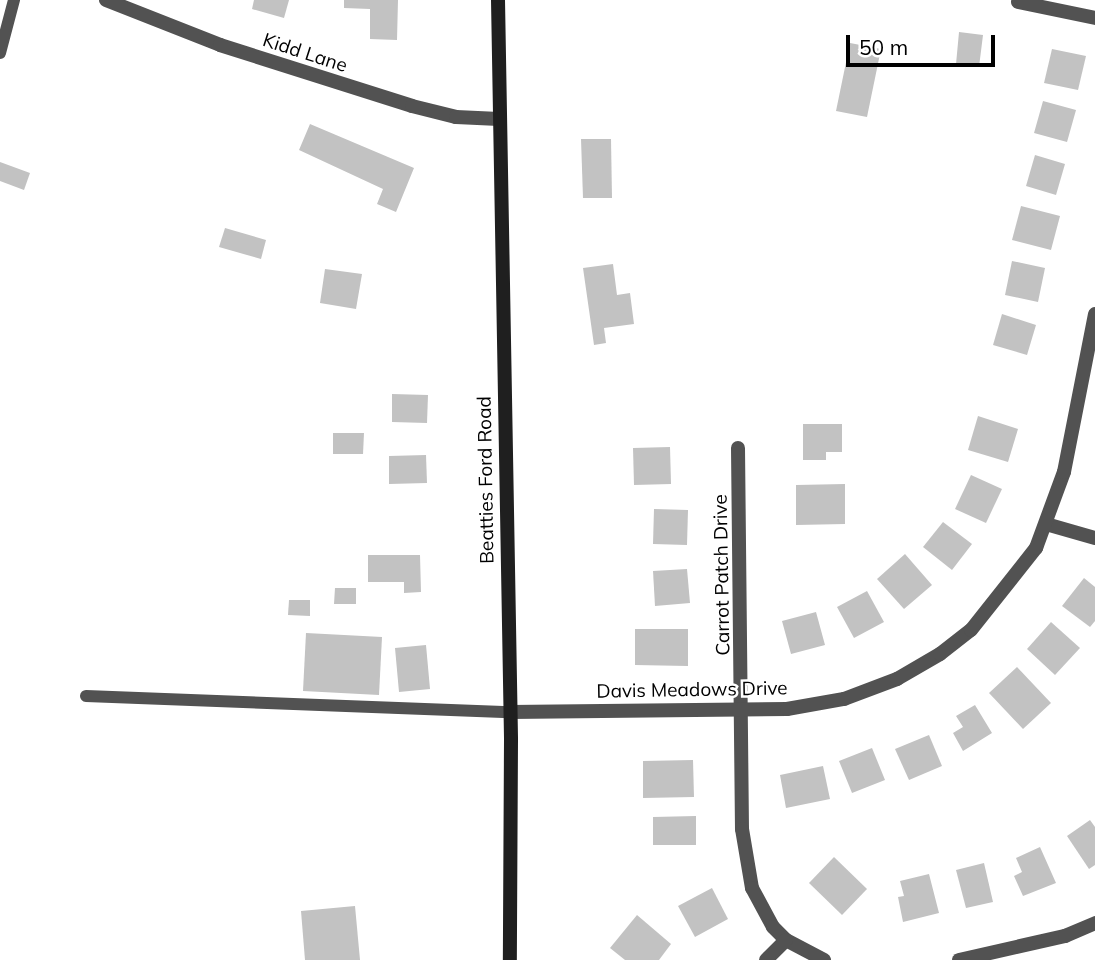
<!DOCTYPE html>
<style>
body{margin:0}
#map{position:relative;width:1095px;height:960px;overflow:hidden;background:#fff;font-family:Mulish,sans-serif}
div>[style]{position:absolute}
.building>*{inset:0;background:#c2c2c2}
.lane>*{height:12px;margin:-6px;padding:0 6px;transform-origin:6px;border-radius:6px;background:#525252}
.street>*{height:14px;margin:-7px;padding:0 7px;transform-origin:7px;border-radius:7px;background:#525252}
.secondary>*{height:14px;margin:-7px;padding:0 7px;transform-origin:7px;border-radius:7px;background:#1f1f1f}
span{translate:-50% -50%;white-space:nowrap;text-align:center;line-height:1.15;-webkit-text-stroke:5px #fff;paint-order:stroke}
.street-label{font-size:19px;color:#000}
.scale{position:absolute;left:846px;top:35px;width:149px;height:32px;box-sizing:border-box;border:4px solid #000;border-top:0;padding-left:9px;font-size:21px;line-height:24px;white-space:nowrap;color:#000;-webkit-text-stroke:5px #fff;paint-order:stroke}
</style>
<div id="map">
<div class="building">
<i style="clip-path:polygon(254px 0,289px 0,284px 18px,252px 9px)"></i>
<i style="clip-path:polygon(344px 0,398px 0,397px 40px,370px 39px,370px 9px,344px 8px)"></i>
<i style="clip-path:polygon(959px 32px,983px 35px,979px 67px,956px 64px)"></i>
<i style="clip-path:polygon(850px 43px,881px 49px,867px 117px,836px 111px)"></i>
<i style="clip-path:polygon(1052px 49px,1086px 56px,1078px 90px,1044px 83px)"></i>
<i style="clip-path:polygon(1043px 101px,1076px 110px,1067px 142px,1034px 133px)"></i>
<i style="clip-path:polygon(310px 124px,414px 168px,396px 212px,377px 204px,383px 189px,299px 150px)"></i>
<i style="clip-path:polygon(581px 139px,611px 139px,612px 198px,583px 198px)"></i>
<i style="clip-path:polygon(1035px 155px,1065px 164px,1056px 195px,1026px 186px)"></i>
<i style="clip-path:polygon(0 162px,30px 173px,24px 190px,0 181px)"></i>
<i style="clip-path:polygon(1021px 206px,1060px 216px,1051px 250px,1012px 240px)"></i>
<i style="clip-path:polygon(225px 228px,266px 240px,261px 259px,219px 247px)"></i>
<i style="clip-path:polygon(1012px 261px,1045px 268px,1038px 302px,1005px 295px)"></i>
<i style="clip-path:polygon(613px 264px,617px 295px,630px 293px,634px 324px,604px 328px,606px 343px,594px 345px,583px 268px)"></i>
<i style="clip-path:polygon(325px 269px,362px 274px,356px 309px,320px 303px)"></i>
<i style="clip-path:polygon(1002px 314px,1036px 325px,1027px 355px,993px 345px)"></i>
<i style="clip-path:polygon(392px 394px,428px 395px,427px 423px,392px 422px)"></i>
<i style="clip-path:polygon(978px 416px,1018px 429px,1008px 462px,968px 450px)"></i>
<i style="clip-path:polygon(803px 424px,842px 424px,842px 452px,826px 452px,826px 460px,803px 460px)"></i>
<i style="clip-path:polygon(333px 433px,364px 433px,363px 454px,333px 454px)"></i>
<i style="clip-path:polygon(670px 447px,671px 484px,634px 485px,633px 448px)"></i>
<i style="clip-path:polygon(426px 455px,427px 483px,389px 484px,389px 456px)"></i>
<i style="clip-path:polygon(971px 475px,1002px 489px,986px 523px,955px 509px)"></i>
<i style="clip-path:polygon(845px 484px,845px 524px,796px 525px,796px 485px)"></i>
<i style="clip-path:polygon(654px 509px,688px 510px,687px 545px,653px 544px)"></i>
<i style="clip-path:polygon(943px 522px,972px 544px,952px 570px,923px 547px)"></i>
<i style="clip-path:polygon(905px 554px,932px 585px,904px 609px,877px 579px)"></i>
<i style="clip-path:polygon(368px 555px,420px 555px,421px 592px,404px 593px,404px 582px,368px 582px)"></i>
<i style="clip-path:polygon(687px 569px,690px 603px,655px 606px,653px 571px)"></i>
<i style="clip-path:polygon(1084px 578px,1095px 587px,1095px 621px,1090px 627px,1062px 606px)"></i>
<i style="clip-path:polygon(335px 588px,356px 588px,356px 604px,334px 604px)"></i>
<i style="clip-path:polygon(867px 591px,884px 622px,854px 638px,837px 607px)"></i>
<i style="clip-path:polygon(289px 600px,310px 600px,310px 616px,288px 615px)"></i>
<i style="clip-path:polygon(816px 612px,825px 645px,791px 654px,782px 621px)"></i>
<i style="clip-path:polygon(1051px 622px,1080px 648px,1055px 675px,1027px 649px)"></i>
<i style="clip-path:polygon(635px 629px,688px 629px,688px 666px,635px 665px)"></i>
<i style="clip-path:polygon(306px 633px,382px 637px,379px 695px,303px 691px)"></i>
<i style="clip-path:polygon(426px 645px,430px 689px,399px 692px,395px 648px)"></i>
<i style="clip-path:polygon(1017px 667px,1051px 703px,1023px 729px,989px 693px)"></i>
<i style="clip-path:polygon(975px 705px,992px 733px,963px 751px,953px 733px,963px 727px,956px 716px)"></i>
<i style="clip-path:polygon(929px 735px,942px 766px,909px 780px,895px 749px)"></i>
<i style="clip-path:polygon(872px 748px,885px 780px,852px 793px,839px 761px)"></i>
<i style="clip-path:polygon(693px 760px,694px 797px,643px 798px,643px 761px)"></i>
<i style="clip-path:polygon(823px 766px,830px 799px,786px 808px,780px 775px)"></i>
<i style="clip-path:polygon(696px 816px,696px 845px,653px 845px,653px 817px)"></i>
<i style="clip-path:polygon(1090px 820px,1095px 827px,1095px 865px,1089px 869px,1067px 836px)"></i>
<i style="clip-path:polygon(1040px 847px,1056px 883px,1023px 896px,1014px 876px,1022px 872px,1016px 858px)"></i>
<i style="clip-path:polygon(834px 857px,867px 889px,842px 915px,809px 883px)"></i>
<i style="clip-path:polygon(984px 863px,993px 902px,966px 908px,956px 870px)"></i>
<i style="clip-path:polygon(929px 874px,939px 913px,903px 922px,898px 897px,904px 896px,900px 881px)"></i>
<i style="clip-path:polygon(712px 888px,728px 919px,695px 937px,678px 906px)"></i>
<i style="clip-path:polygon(355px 906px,360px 960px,305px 960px,301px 911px)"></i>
<i style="clip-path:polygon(637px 915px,671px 944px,659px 960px,625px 960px,610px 948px)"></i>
</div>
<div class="lane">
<i style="left:0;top:53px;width:55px;rotate:-75.2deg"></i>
<i style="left:86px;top:696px;width:424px;rotate:2.2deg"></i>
</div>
<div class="street">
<i style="left:106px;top:0;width:123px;rotate:21.5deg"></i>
<i style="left:220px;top:45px;width:201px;rotate:17.6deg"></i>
<i style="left:412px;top:106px;width:45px;rotate:14deg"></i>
<i style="left:456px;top:117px;width:43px;rotate:2.7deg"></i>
<i style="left:1018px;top:2px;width:79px;rotate:11.7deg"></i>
<i style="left:738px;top:448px;width:381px;rotate:89.4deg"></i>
<i style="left:742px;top:829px;width:60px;rotate:80.4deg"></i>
<i style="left:752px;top:888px;width:44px;rotate:61.7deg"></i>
<i style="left:773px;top:927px;width:18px;rotate:45deg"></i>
<i style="left:786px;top:940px;width:43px;rotate:27.8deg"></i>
<i style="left:1046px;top:524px;width:51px;rotate:15.9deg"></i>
<i style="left:510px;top:712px;width:277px;rotate:-0.6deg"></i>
<i style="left:787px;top:709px;width:58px;rotate:-10deg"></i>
<i style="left:844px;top:699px;width:57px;rotate:-20.7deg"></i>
<i style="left:897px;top:679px;width:50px;rotate:-30.2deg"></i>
<i style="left:940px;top:654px;width:39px;rotate:-38deg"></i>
<i style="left:971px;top:630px;width:105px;rotate:-51.6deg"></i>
<i style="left:1036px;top:548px;width:81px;rotate:-69.8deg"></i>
<i style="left:1064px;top:472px;width:161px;rotate:-78.9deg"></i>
<i style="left:766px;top:960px;width:28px;rotate:-45deg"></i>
<i style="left:959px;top:960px;width:109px;rotate:-12.8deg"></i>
<i style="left:1065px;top:936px;width:33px;rotate:-23deg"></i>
</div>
<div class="secondary">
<i style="left:498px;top:0;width:740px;rotate:88.99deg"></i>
<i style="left:511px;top:740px;width:220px;rotate:90.3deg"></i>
</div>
<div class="street-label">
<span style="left:305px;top:53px;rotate:18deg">Kidd Lane</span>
<span style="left:486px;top:480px;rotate:-91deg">Beatties Ford Road</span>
<span style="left:722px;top:575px;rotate:-91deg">Carrot Patch Drive</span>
<span style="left:692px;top:690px;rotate:-1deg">Davis Meadows Drive</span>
</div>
<div class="scale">50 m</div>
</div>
